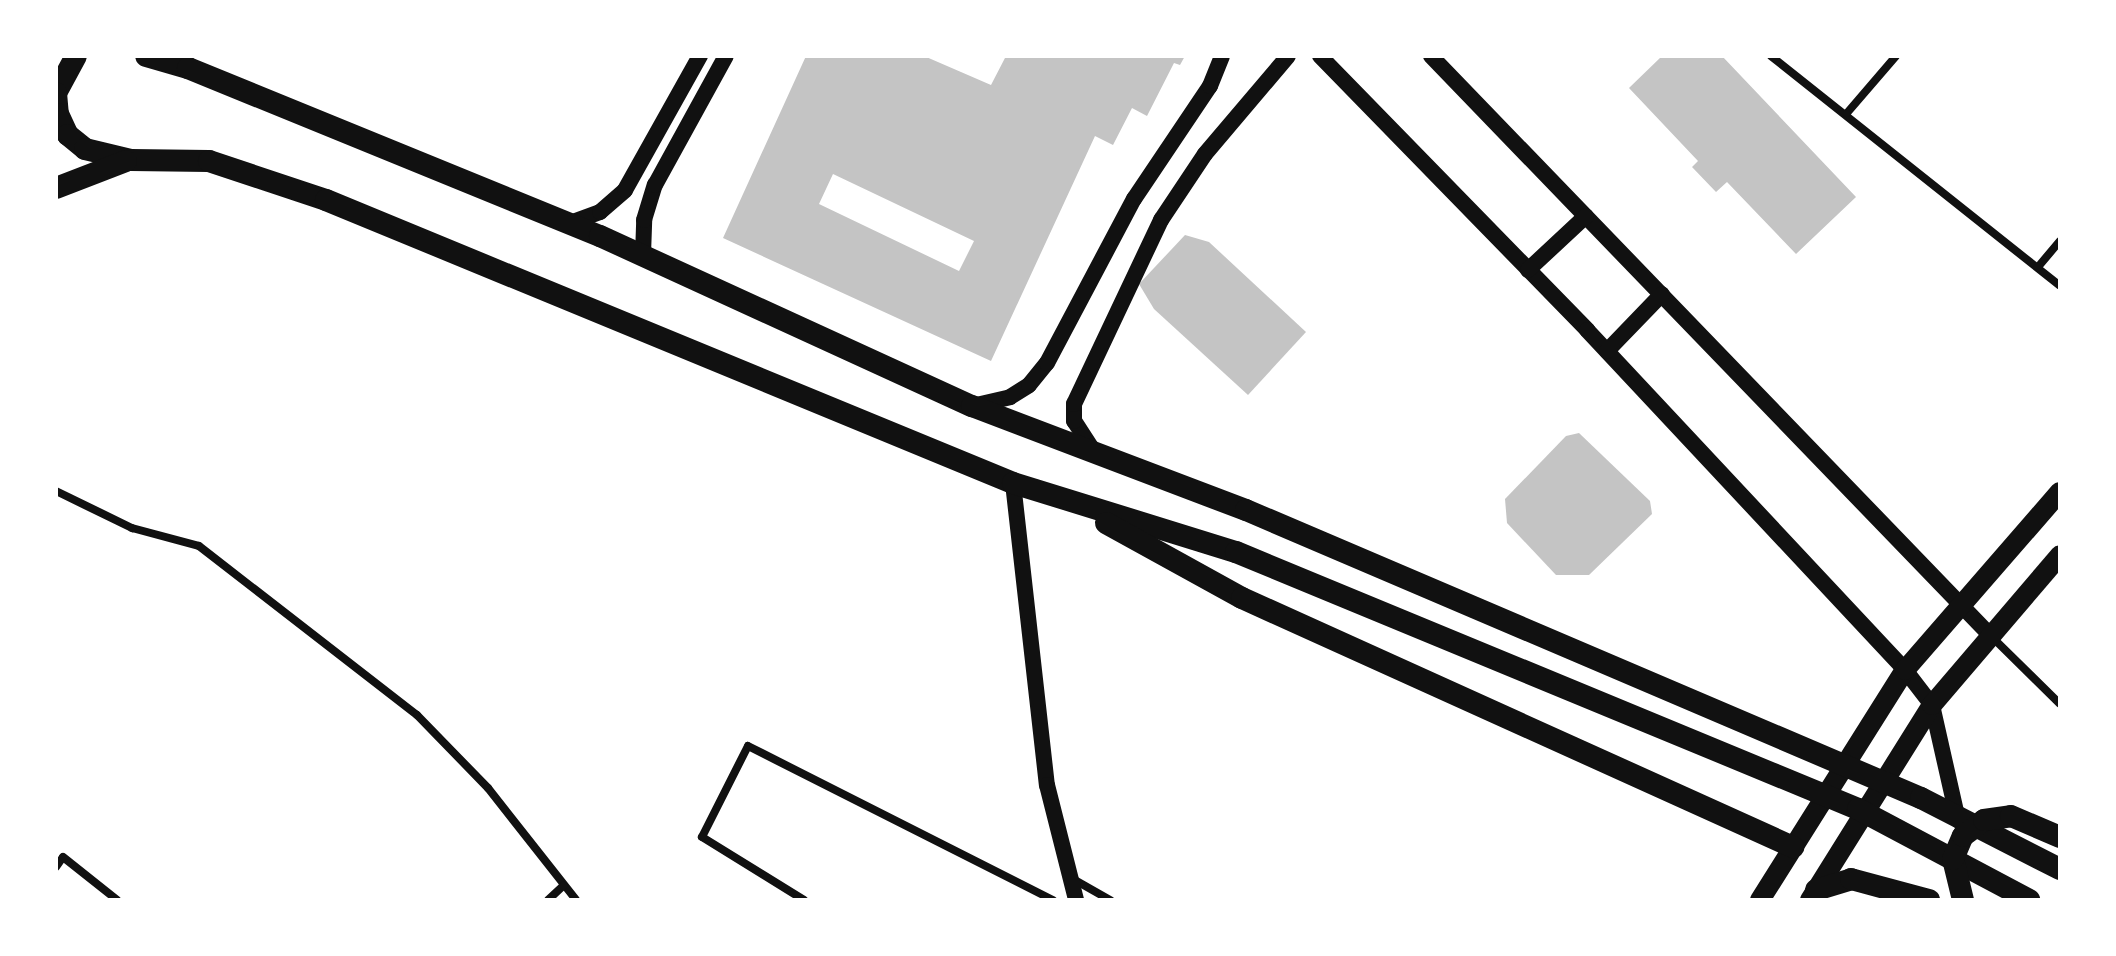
<!DOCTYPE html>
<style>
body{margin:0}
#map{position:relative;width:2116px;height:956px;overflow:hidden;background:#fff;font-family:"Work Sans",sans-serif}
div>[style]{position:absolute}
.building>*{inset:0;background:#c4c4c4}
.minor>*{height:8px;margin:-4px;padding:0 4px;transform-origin:4px;border-radius:4px;background:#111}
.secondary>*{height:16px;margin:-8px;padding:0 8px;transform-origin:8px;border-radius:8px;background:#111}
.primary>*{height:20px;margin:-10px;padding:0 10px;transform-origin:10px;border-radius:10px;background:#111}
.trunk>*{height:22px;margin:-11px;padding:0 11px;transform-origin:11px;border-radius:11px;background:#111}
span{translate:-50% -50%;white-space:nowrap;text-align:center;line-height:1.15;-webkit-text-stroke:8px #fff;paint-order:stroke}
.frame{position:absolute;inset:0;border:58px solid #fff;pointer-events:none}
</style>
<div id="map">
<div class="building">
<i style="clip-path:polygon(evenodd,806px 56px,924px 56px,991px 85px,1006px 56px,1185px 56px,1180px 65px,1174px 63px,1147px 116px,1132px 108px,1113px 145px,1095px 136px,991px 361px,723px 238px,806px 56px,833px 174px,974px 241px,959px 271px,819px 204px,833px 174px)"></i>
<i style="clip-path:polygon(1662px 56px,1722px 56px,1856px 197px,1796px 254px,1727px 182px,1716px 192px,1692px 167px,1698px 161px,1629px 88px)"></i>
<i style="clip-path:polygon(1185px 235px,1209px 242px,1306px 332px,1248px 395px,1154px 309px,1139px 284px)"></i>
<i style="clip-path:polygon(1579px 433px,1650px 501px,1652px 514px,1589px 575px,1556px 575px,1507px 523px,1505px 499px,1566px 436px)"></i>
</div>
<div class="minor">
<i style="left:1771px;top:56px;width:369px;rotate:38.5deg"></i>
<i style="left:1847px;top:113px;width:75px;rotate:-49.3deg"></i>
<i style="left:2038px;top:267px;width:34px;rotate:-50deg"></i>
<i style="left:56px;top:491px;width:85px;rotate:26deg"></i>
<i style="left:132px;top:528px;width:69px;rotate:15deg"></i>
<i style="left:199px;top:546px;width:276px;rotate:37.8deg"></i>
<i style="left:417px;top:715px;width:102px;rotate:45.8deg"></i>
<i style="left:488px;top:788px;width:142px;rotate:51.8deg"></i>
<i style="left:1992px;top:637px;width:95px;rotate:44.6deg"></i>
<i style="left:56px;top:867px;width:12px;rotate:-55deg"></i>
<i style="left:63px;top:857px;width:69px;rotate:38.5deg"></i>
<i style="left:1073px;top:879px;width:43px;rotate:29.6deg"></i>
<i style="left:548px;top:900px;width:21px;rotate:-43deg"></i>
<i style="left:804px;top:900px;width:120px;rotate:-148.3deg"></i>
<i style="left:702px;top:837px;width:102px;rotate:-63.2deg"></i>
<i style="left:748px;top:746px;width:342px;rotate:26.8deg"></i>
</div>
<div class="secondary">
<i style="left:1320px;top:56px;width:383px;rotate:45.7deg"></i>
<i style="left:1587px;top:330px;width:466px;rotate:46.9deg"></i>
<i style="left:1905px;top:670px;width:44px;rotate:52.4deg"></i>
<i style="left:1932px;top:705px;width:118px;rotate:77.3deg"></i>
<i style="left:1431px;top:56px;width:803px;rotate:46.01deg"></i>
<i style="left:570px;top:223px;width:32px;rotate:-20deg"></i>
<i style="left:600px;top:212px;width:33px;rotate:-41deg"></i>
<i style="left:625px;top:190px;width:154px;rotate:-60.8deg"></i>
<i style="left:643px;top:255px;width:35px;rotate:-88deg"></i>
<i style="left:644px;top:220px;width:37px;rotate:-73deg"></i>
<i style="left:655px;top:185px;width:147px;rotate:-61.2deg"></i>
<i style="left:1528px;top:270px;width:79px;rotate:-43deg"></i>
<i style="left:1607px;top:351px;width:79px;rotate:-46deg"></i>
<i style="left:972px;top:406px;width:39px;rotate:-13deg"></i>
<i style="left:1010px;top:397px;width:22px;rotate:-32deg"></i>
<i style="left:1029px;top:385px;width:28px;rotate:-51deg"></i>
<i style="left:1047px;top:363px;width:186px;rotate:-62.1deg"></i>
<i style="left:1134px;top:199px;width:136px;rotate:-56.1deg"></i>
<i style="left:1210px;top:86px;width:32px;rotate:-68deg"></i>
<i style="left:1093px;top:450px;width:35px;rotate:-123deg"></i>
<i style="left:1074px;top:421px;width:17px;rotate:-90deg"></i>
<i style="left:1074px;top:404px;width:204px;rotate:-64.7deg"></i>
<i style="left:1161px;top:220px;width:79px;rotate:-56.3deg"></i>
<i style="left:1205px;top:154px;width:128px;rotate:-49.7deg"></i>
<i style="left:1013px;top:483px;width:304px;rotate:83.6deg"></i>
<i style="left:1047px;top:785px;width:119px;rotate:75.8deg"></i>
</div>
<div class="primary">
<i style="left:1760px;top:900px;width:272px;rotate:-57.8deg"></i>
<i style="left:1905px;top:670px;width:236px;rotate:-49deg"></i>
<i style="left:1810px;top:900px;width:230px;rotate:-58deg"></i>
<i style="left:1932px;top:705px;width:197px;rotate:-49.5deg"></i>
</div>
<div class="trunk">
<i style="left:76px;top:56px;width:42px;rotate:118.4deg"></i>
<i style="left:56px;top:93px;width:21px;rotate:85deg"></i>
<i style="left:58px;top:114px;width:23px;rotate:65deg"></i>
<i style="left:68px;top:135px;width:22px;rotate:39deg"></i>
<i style="left:85px;top:149px;width:47px;rotate:13.4deg"></i>
<i style="left:131px;top:160px;width:78px;rotate:0.7deg"></i>
<i style="left:209px;top:161px;width:123px;rotate:18.4deg"></i>
<i style="left:326px;top:200px;width:743px;rotate:22.39deg"></i>
<i style="left:1013px;top:483px;width:233px;rotate:17.2deg"></i>
<i style="left:1236px;top:552px;width:673px;rotate:22.45deg"></i>
<i style="left:1858px;top:809px;width:194px;rotate:28deg"></i>
<i style="left:146px;top:56px;width:44px;rotate:15.9deg"></i>
<i style="left:188px;top:68px;width:445px;rotate:22.2deg"></i>
<i style="left:600px;top:236px;width:409px;rotate:24.6deg"></i>
<i style="left:972px;top:406px;width:293px;rotate:20.8deg"></i>
<i style="left:1246px;top:510px;width:734px;rotate:23.11deg"></i>
<i style="left:1921px;top:798px;width:156px;rotate:27.1deg"></i>
<i style="left:56px;top:188px;width:75px;rotate:-21.1deg"></i>
<i style="left:1106px;top:523px;width:155px;rotate:28.9deg"></i>
<i style="left:1242px;top:598px;width:605px;rotate:24.32deg"></i>
<i style="left:1816px;top:890px;width:37px;rotate:-17deg"></i>
<i style="left:1851px;top:879px;width:81px;rotate:15.1deg"></i>
<i style="left:1963px;top:900px;width:42px;rotate:-103.7deg"></i>
<i style="left:1953px;top:859px;width:25px;rotate:-67deg"></i>
<i style="left:1963px;top:836px;width:26px;rotate:-37deg"></i>
<i style="left:1984px;top:820px;width:27px;rotate:-8deg"></i>
<i style="left:2011px;top:816px;width:53px;rotate:23.2deg"></i>
</div>
<div class="frame"></div>
</div>
